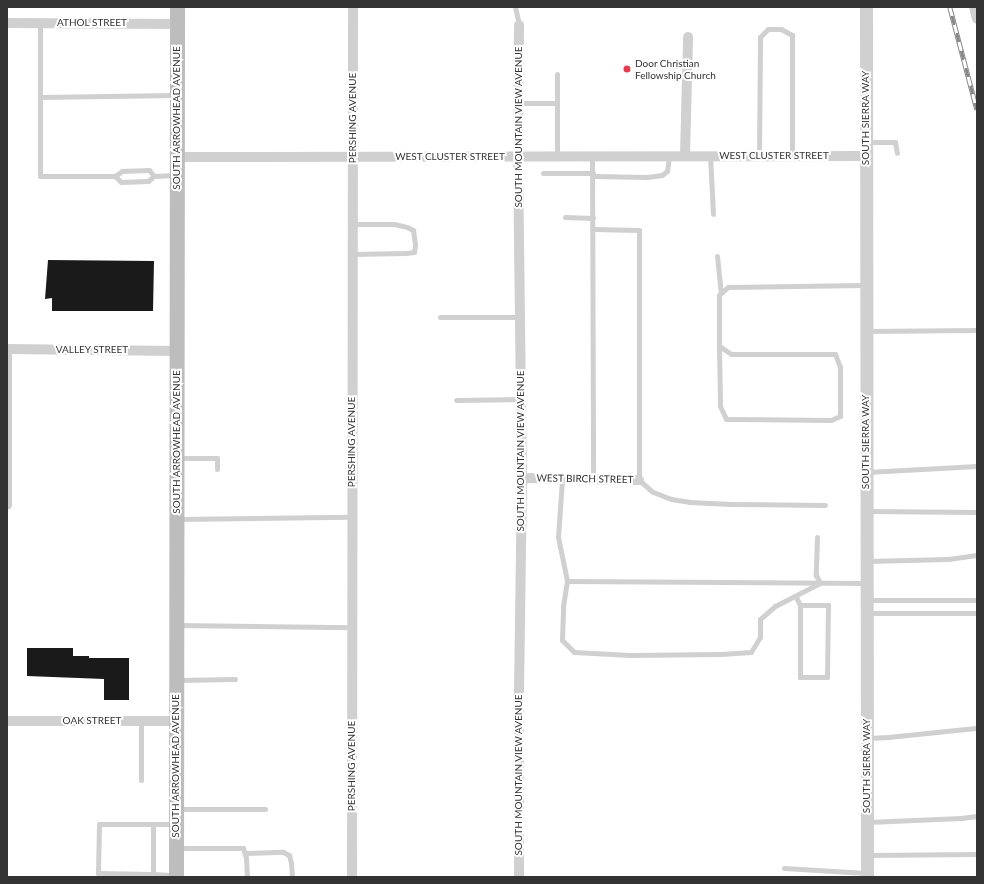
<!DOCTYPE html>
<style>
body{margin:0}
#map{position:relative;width:984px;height:884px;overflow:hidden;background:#fff;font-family:Lato,sans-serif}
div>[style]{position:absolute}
.building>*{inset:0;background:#1a1a1a}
.service>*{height:5px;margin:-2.5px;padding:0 2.5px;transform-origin:2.5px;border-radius:2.5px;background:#d0d0d0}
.minor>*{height:10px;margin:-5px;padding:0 5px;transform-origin:5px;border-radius:5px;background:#d0d0d0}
.tertiary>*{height:13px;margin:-6.5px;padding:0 6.5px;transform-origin:6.5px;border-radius:6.5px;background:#d0d0d0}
.secondary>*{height:15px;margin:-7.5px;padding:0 7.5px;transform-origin:7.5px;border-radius:7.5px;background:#bdbdbd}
.rail>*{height:4.5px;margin-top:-2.25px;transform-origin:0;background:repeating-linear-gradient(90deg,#fff 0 9px,#888 0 18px);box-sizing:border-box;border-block:1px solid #888}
.dots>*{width:11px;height:11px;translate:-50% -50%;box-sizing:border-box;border:2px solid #fff;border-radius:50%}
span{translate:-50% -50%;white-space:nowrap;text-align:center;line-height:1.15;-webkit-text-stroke:4px #fff;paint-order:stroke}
.street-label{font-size:10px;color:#333}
.poi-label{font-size:10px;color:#333}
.left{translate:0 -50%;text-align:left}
.frame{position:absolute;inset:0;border:8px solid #333;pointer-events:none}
</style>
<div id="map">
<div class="building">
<i style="clip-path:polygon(48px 260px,154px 261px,153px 311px,52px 311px,52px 298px,45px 299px)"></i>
<i style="clip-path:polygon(27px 648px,73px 648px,73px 656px,89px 656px,89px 658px,129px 658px,129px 700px,104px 700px,104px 679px,27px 676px)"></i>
</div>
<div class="service">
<i style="left:515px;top:7px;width:18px;rotate:77deg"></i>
<i style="left:40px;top:23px;width:153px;rotate:90deg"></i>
<i style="left:40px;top:176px;width:75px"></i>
<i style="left:557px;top:74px;width:29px;rotate:90deg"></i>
<i style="left:40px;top:97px;width:135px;rotate:-0.8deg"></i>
<i style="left:519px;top:103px;width:38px"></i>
<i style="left:557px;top:103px;width:54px;rotate:90deg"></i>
<i style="left:867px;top:142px;width:28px"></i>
<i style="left:895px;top:142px;width:11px;rotate:80deg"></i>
<i style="left:710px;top:155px;width:59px;rotate:87.1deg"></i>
<i style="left:592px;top:156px;width:323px;rotate:89.8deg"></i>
<i style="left:759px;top:156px;width:119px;rotate:-89.5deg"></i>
<i style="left:760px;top:37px;width:11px;rotate:-45deg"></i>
<i style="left:768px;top:29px;width:13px"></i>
<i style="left:781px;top:29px;width:13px;rotate:29deg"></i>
<i style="left:792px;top:35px;width:121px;rotate:90deg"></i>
<i style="left:543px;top:173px;width:50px"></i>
<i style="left:154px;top:176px;width:8px;rotate:-130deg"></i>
<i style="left:149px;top:170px;width:27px;rotate:178deg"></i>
<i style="left:122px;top:171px;width:9px;rotate:144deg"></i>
<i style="left:115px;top:176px;width:8px;rotate:45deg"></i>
<i style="left:121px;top:182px;width:27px;rotate:-2deg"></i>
<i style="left:148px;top:181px;width:8px;rotate:-40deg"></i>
<i style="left:154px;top:176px;width:21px;rotate:-3deg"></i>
<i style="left:593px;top:176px;width:54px;rotate:1.1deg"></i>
<i style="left:647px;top:177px;width:15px;rotate:-8deg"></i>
<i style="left:662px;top:175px;width:6px;rotate:-39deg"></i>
<i style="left:667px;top:171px;width:15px;rotate:-82deg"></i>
<i style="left:565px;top:217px;width:28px;rotate:2deg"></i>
<i style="left:353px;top:224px;width:41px"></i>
<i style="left:394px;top:224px;width:13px;rotate:13deg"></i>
<i style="left:407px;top:227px;width:7px;rotate:27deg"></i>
<i style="left:413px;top:230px;width:15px;rotate:82deg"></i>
<i style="left:415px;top:245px;width:7px;rotate:98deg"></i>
<i style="left:414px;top:252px;width:8px;rotate:173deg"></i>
<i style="left:406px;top:253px;width:53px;rotate:178.9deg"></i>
<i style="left:593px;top:229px;width:46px;rotate:1.2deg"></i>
<i style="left:639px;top:230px;width:250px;rotate:90deg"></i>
<i style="left:639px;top:480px;width:18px;rotate:41deg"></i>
<i style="left:653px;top:492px;width:19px;rotate:21deg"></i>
<i style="left:671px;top:499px;width:18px;rotate:9deg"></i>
<i style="left:689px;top:502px;width:42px;rotate:2.7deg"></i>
<i style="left:731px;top:504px;width:94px;rotate:0.6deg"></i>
<i style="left:717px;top:256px;width:37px;rotate:84deg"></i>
<i style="left:440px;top:317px;width:80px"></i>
<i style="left:867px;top:331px;width:110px;rotate:-0.5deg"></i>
<i style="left:719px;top:346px;width:60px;rotate:89deg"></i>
<i style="left:720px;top:406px;width:14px;rotate:65deg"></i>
<i style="left:726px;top:419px;width:105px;rotate:0.5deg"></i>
<i style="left:831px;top:420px;width:10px;rotate:-24deg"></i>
<i style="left:840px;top:416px;width:49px;rotate:-90deg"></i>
<i style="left:840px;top:367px;width:14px;rotate:-111deg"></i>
<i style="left:835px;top:354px;width:104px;rotate:180deg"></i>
<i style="left:731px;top:354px;width:14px;rotate:-146deg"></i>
<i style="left:719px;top:346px;width:51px;rotate:-90deg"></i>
<i style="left:719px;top:295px;width:12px;rotate:-42deg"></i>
<i style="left:728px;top:287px;width:137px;rotate:-0.8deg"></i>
<i style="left:456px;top:400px;width:65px;rotate:-0.9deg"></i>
<i style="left:178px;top:458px;width:39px"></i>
<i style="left:217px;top:458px;width:11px;rotate:90deg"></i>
<i style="left:867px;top:472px;width:110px;rotate:-3.1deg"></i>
<i style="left:562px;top:479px;width:58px;rotate:93.9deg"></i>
<i style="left:558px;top:537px;width:45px;rotate:78.4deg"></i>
<i style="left:867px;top:511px;width:110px;rotate:0.5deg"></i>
<i style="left:177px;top:519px;width:175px;rotate:-0.7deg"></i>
<i style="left:817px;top:537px;width:38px;rotate:92deg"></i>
<i style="left:816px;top:575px;width:9px;rotate:63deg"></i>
<i style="left:867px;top:561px;width:81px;rotate:-1.4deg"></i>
<i style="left:948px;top:559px;width:29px;rotate:-8deg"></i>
<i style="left:820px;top:583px;width:51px;rotate:152.9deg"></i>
<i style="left:775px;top:606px;width:20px;rotate:139deg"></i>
<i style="left:760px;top:619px;width:18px;rotate:90deg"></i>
<i style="left:760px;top:637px;width:17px;rotate:121deg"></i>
<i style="left:751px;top:652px;width:30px;rotate:176deg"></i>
<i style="left:721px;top:654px;width:91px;rotate:179.4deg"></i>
<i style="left:630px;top:655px;width:56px;rotate:-176.9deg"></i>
<i style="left:574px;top:652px;width:17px;rotate:-135deg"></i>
<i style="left:562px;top:640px;width:34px;rotate:-88deg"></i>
<i style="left:563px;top:606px;width:25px;rotate:-81deg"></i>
<i style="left:567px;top:581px;width:299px;rotate:0.4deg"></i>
<i style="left:796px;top:597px;width:9px;rotate:63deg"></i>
<i style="left:800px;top:605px;width:72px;rotate:90deg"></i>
<i style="left:800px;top:677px;width:27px"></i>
<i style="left:827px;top:677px;width:72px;rotate:-89.2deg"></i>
<i style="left:828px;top:605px;width:28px;rotate:180deg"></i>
<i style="left:868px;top:600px;width:106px"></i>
<i style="left:868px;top:613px;width:109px"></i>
<i style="left:177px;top:625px;width:175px;rotate:0.7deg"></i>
<i style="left:177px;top:680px;width:58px;rotate:-1deg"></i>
<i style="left:868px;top:738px;width:20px;rotate:-3deg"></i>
<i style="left:888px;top:737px;width:88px;rotate:-5.8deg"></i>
<i style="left:141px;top:780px;width:59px;rotate:-90deg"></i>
<i style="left:177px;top:809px;width:88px"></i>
<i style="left:868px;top:822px;width:93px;rotate:-2.5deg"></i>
<i style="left:961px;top:818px;width:16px;rotate:-7deg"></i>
<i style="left:153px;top:824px;width:50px;rotate:90deg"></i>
<i style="left:153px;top:874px;width:55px;rotate:-179deg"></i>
<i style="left:98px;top:873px;width:49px;rotate:-88.8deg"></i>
<i style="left:99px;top:824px;width:76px"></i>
<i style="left:177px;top:848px;width:66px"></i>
<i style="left:243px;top:848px;width:10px;rotate:73deg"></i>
<i style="left:246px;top:858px;width:19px;rotate:87deg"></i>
<i style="left:245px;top:853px;width:38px;rotate:-2deg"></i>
<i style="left:283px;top:852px;width:7px;rotate:27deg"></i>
<i style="left:289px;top:855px;width:8px;rotate:76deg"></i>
<i style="left:291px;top:863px;width:14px;rotate:86deg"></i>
<i style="left:868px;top:855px;width:109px;rotate:-0.5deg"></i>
<i style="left:784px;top:868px;width:82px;rotate:3.5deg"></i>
<i style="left:153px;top:874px;width:22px;rotate:3deg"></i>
</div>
<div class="minor">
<i style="left:974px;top:7px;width:12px;rotate:76deg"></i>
<i style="left:7px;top:23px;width:170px;rotate:0.3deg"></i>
<i style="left:519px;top:25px;width:132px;rotate:90.4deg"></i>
<i style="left:518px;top:157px;width:321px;rotate:89.3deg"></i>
<i style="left:522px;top:478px;width:216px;rotate:90.8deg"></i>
<i style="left:519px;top:694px;width:183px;rotate:90deg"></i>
<i style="left:685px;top:155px;width:118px;rotate:-88.5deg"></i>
<i style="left:177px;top:157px;width:689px;rotate:-0.08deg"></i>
<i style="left:7px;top:349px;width:170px;rotate:0.7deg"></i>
<i style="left:522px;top:478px;width:117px;rotate:1deg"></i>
<i style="left:7px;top:505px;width:156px;rotate:-90deg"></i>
<i style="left:7px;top:721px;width:169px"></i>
<i style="left:352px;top:877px;width:870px;rotate:-89.93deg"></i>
</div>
<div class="tertiary">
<i style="left:866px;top:7px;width:870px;rotate:89.93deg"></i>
</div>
<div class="secondary">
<i style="left:176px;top:877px;width:870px;rotate:-89.93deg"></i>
</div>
<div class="rail">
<i style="left:950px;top:7px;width:106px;rotate:75.2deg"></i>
</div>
<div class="dots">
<i style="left:627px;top:69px;background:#e23c4f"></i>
</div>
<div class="street-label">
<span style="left:92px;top:23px">ATHOL STREET</span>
<span style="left:177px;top:118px;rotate:-90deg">SOUTH ARROWHEAD AVENUE</span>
<span style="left:353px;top:118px;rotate:-90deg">PERSHING AVENUE</span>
<span style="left:866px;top:118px;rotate:-90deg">SOUTH SIERRA WAY</span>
<span style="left:519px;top:127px;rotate:-90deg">SOUTH MOUNTAIN VIEW AVENUE</span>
<span style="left:774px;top:156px">WEST CLUSTER STREET</span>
<span style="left:450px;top:157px">WEST CLUSTER STREET</span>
<span style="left:92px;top:350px">VALLEY STREET</span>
<span style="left:177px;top:442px;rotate:-90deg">SOUTH ARROWHEAD AVENUE</span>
<span style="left:352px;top:442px;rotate:-90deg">PERSHING AVENUE</span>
<span style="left:866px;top:442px;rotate:-90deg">SOUTH SIERRA WAY</span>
<span style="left:521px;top:451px;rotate:-90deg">SOUTH MOUNTAIN VIEW AVENUE</span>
<span style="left:585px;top:479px;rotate:1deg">WEST BIRCH STREET</span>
<span style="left:92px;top:721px">OAK STREET</span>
<span style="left:176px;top:766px;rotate:-90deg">SOUTH ARROWHEAD AVENUE</span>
<span style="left:352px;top:766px;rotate:-90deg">PERSHING AVENUE</span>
<span style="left:867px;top:766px;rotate:-90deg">SOUTH SIERRA WAY</span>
<span style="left:519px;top:775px;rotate:-90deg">SOUTH MOUNTAIN VIEW AVENUE</span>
</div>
<div class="poi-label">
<span class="left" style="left:635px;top:69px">Door Christian<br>Fellowship Church</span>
</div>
<div class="frame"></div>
</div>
